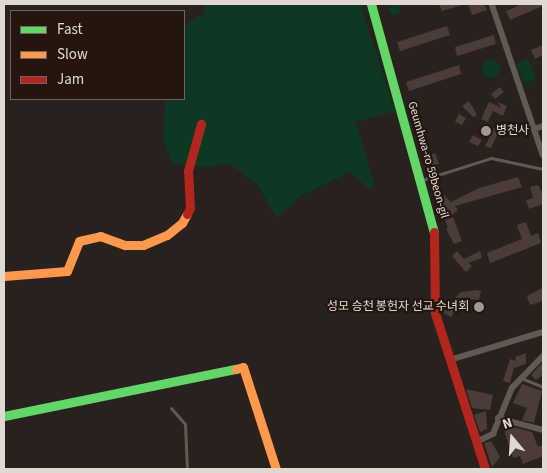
<!DOCTYPE html>
<meta charset="utf-8">
<style>
body{margin:0}
#map{position:relative;width:547px;height:473px;overflow:hidden;background:#29211d;font-family:"Source Sans 3","Noto Sans KR",sans-serif}
div>[style]{position:absolute}
.green>*{inset:0;background:#0c3824}
.round{border-radius:50%}
.building>*{inset:0;background:#4b3c38}
.lane>*{height:3px;margin:-1.5px;padding:0 1.5px;transform-origin:1.5px;border-radius:1.5px;background:#625854}
.street>*{height:5.5px;margin:-2.75px;padding:0 2.75px;transform-origin:2.75px;border-radius:2.75px;background:#625854}
.fast>*{height:9px;margin:-4.5px;padding:0 4.5px;transform-origin:4.5px;border-radius:4.5px;background:#63d668}
.slow>*{height:9px;margin:-4.5px;padding:0 4.5px;transform-origin:4.5px;border-radius:4.5px;background:#ff974d}
.jam>*{height:9px;margin:-4.5px;padding:0 4.5px;transform-origin:4.5px;border-radius:4.5px;background:#b3261e}
.dots>*{width:14px;height:14px;translate:-50% -50%;box-sizing:border-box;border:2px solid #24160f;border-radius:50%}
span{translate:-50% -50%;white-space:nowrap;text-align:center;line-height:1.15;-webkit-text-stroke:4.5px #24160f;paint-order:stroke}
.poi-label{font-size:12px;color:#e1d8d2}
.left{translate:0 -50%;text-align:left}
.right{translate:-100% -50%;text-align:right}
.street-label{font-size:12px;color:#e1d8d2}
.frame{position:absolute;inset:0;border:5px solid #e1d8d2;pointer-events:none}
.legend{position:absolute;left:10px;top:10px;width:175px;height:90px;box-sizing:border-box;background:#24160f;border:1px solid #70645d;margin:0;padding:6px 9px;list-style:none;font-size:15px;color:#e1d8d2}
.legend li{display:flex;align-items:center;gap:10px;height:25px}
.legend b{width:25px;border:1px solid #70645d}
.north{position:absolute;left:487px;top:413px;width:50px;height:50px;-webkit-text-stroke:4px #24160f;paint-order:stroke;rotate:342deg;font-size:14px;font-weight:700;line-height:20px;text-align:center;color:#e1d8d2}
.north::after{content:'';display:block;margin:auto;width:18px;height:22px;background:#e1d8d2;clip-path:polygon(50% 0,100% 100%,50% 72%,0 100%)}
</style>
<div id="map">
<div class="green">
<i class="round" style="left:388.5px;top:3.5px;width:11px;height:11px"></i>
<i style="clip-path:polygon(203px 4px,360px 4px,395px 111px,356px 122px,375px 187px,368px 188px,350px 172px,299px 197px,277px 218px,257px 184px,230px 164px,200px 167px,171px 162px,163px 139px,165px 99px,184px 99px,184px 24px,206px 13px)"></i>
<i style="clip-path:polygon(528px 59px,536px 79px,524px 84px,516px 64px)"></i>
<i class="round" style="left:482px;top:60px;width:18px;height:18px"></i>
</div>
<div class="building">
<i style="clip-path:polygon(439px 4px,462px 4px,462px 5px,442px 11px)"></i>
<i style="clip-path:polygon(468px 4px,484px 4px,487px 10px,472px 15px)"></i>
<i style="clip-path:polygon(522px 4px,543px 4px,543px 6px,510px 20px,506px 11px)"></i>
<i style="clip-path:polygon(447px 26px,450px 35px,400px 51px,397px 42px)"></i>
<i style="clip-path:polygon(494px 35px,496px 44px,457px 56px,455px 47px)"></i>
<i style="clip-path:polygon(543px 45px,543px 55px,535px 59px,531px 50px)"></i>
<i style="clip-path:polygon(459px 65px,461px 74px,409px 91px,406px 82px)"></i>
<i style="clip-path:polygon(500px 87px,504px 92px,495px 99px,491px 94px)"></i>
<i style="clip-path:polygon(469px 101px,477px 115px,473px 117px,462px 106px)"></i>
<i style="clip-path:polygon(489px 102px,502px 108px,497px 102px,507px 106px,503px 116px,493px 111px,488px 122px,481px 119px)"></i>
<i style="clip-path:polygon(459px 114px,466px 118px,462px 125px,455px 122px)"></i>
<i style="clip-path:polygon(494px 128px,499px 131px,491px 148px,485px 146px)"></i>
<i style="clip-path:polygon(473px 135px,482px 140px,478px 146px,469px 142px)"></i>
<i style="clip-path:polygon(435px 153px,439px 164px,428px 167px,425px 157px)"></i>
<i style="clip-path:polygon(518px 177px,522px 187px,455px 206px,458px 210px,452px 215px,439px 200px,444px 195px,451px 202px,479px 188px)"></i>
<i style="clip-path:polygon(538px 185px,543px 194px,543px 204px,529px 209px,526px 200px,533px 198px,530px 187px)"></i>
<i style="clip-path:polygon(453px 217px,462px 241px,454px 244px,446px 229px,448px 228px,445px 220px)"></i>
<i style="clip-path:polygon(526px 222px,531px 236px,538px 233px,541px 243px,490px 263px,487px 253px,522px 239px,517px 225px)"></i>
<i style="clip-path:polygon(457px 251px,464px 259px,480px 251px,482px 258px,468px 263px,472px 266px,466px 272px,452px 256px)"></i>
<i style="clip-path:polygon(542px 288px,543px 301px,530px 305px,527px 296px)"></i>
<i style="clip-path:polygon(477px 290px,481px 291px,479px 300px,467px 299px,468px 307px,460px 305px,451px 317px,443px 313px,448px 304px,461px 292px)"></i>
<i style="clip-path:polygon(526px 353px,526px 364px,514px 368px,510px 383px,503px 381px,510px 359px,516px 361px,515px 357px)"></i>
<i style="clip-path:polygon(543px 362px,543px 375px,536px 380px,531px 375px)"></i>
<i style="clip-path:polygon(522px 384px,542px 391px,534px 423px,522px 420px,527px 408px,513px 403px)"></i>
<i style="clip-path:polygon(466px 389px,493px 395px,490px 410px,472px 408px)"></i>
<i style="clip-path:polygon(486px 411px,487px 429px,480px 432px,474px 415px)"></i>
<i style="clip-path:polygon(502px 424px,532px 432px,538px 447px,543px 445px,543px 456px,523px 464px,520px 456px,513px 458px)"></i>
<i style="clip-path:polygon(491px 441px,500px 457px,492px 467px,484px 443px)"></i>
</div>
<div class="lane">
<i style="left:422px;top:180px;width:72px;rotate:-17.7deg"></i>
<i style="left:491px;top:158px;width:53px;rotate:11.9deg"></i>
<i style="left:521px;top:378px;width:24px;rotate:22deg"></i>
<i style="left:171px;top:408px;width:21px;rotate:49deg"></i>
<i style="left:185px;top:424px;width:45px;rotate:87.5deg"></i>
</div>
<div class="street">
<i style="left:492px;top:4px;width:159px;rotate:71.3deg"></i>
<i style="left:535px;top:129px;width:9px;rotate:-21deg"></i>
<i style="left:450px;top:360px;width:97px;rotate:-16.8deg"></i>
<i style="left:498px;top:418px;width:47px;rotate:14.9deg"></i>
<i style="left:476px;top:442px;width:19px;rotate:-25deg"></i>
<i style="left:493px;top:434px;width:50px;rotate:-67.6deg"></i>
<i style="left:512px;top:388px;width:45px;rotate:-45.9deg"></i>
</div>
<div class="fast">
<i style="left:371px;top:4px;width:237px;rotate:74.6deg"></i>
<i style="left:4px;top:416px;width:237px;rotate:-11.5deg"></i>
</div>
<div class="slow">
<i style="left:4px;top:276px;width:63px;rotate:-4.5deg"></i>
<i style="left:67px;top:271px;width:32px;rotate:-68deg"></i>
<i style="left:79px;top:241px;width:22px;rotate:-13deg"></i>
<i style="left:100px;top:236px;width:27px;rotate:20deg"></i>
<i style="left:125px;top:245px;width:18px"></i>
<i style="left:143px;top:245px;width:26px;rotate:-23deg"></i>
<i style="left:167px;top:235px;width:19px;rotate:-39deg"></i>
<i style="left:182px;top:223px;width:10px;rotate:-61deg"></i>
<i style="left:236px;top:369px;width:7px;rotate:-16deg"></i>
<i style="left:243px;top:367px;width:107px;rotate:72.1deg"></i>
</div>
<div class="jam">
<i style="left:187px;top:214px;width:7px;rotate:-63deg"></i>
<i style="left:190px;top:208px;width:37px;rotate:-93deg"></i>
<i style="left:188px;top:171px;width:49px;rotate:-74.5deg"></i>
<i style="left:434px;top:232px;width:81px;rotate:89.3deg"></i>
<i style="left:435px;top:313px;width:164px;rotate:72.2deg"></i>
</div>
<div class="dots">
<i style="left:486px;top:131px;background:#a19893"></i>
<i style="left:479px;top:307px;background:#a19893"></i>
</div>
<div class="poi-label">
<span class="left" style="left:496px;top:131px">병천사</span>
<span class="right" style="left:469px;top:307px">성모 승천 봉헌자 선교 수녀회</span>
</div>
<div class="street-label">
<span style="left:428px;top:160px;rotate:74deg">Geumhwa-ro 59beon-gil</span>
</div>
<div class="frame"></div>
<ul class="legend">
<li><b style="height:6px;background:#63d668"></b>Fast</li>
<li><b style="height:6px;background:#ff974d"></b>Slow</li>
<li><b style="height:6px;background:#b3261e"></b>Jam</li>
</ul>
<div class="north">N</div>
</div>
